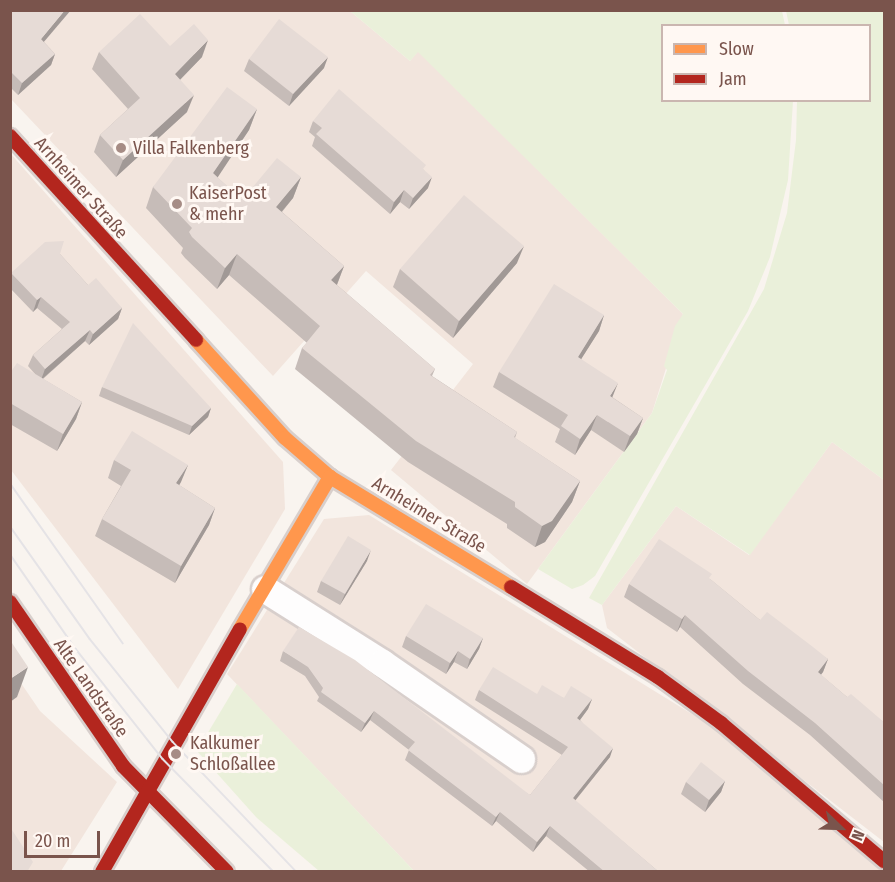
<!DOCTYPE html>
<meta charset="utf-8">
<style>
body{margin:0}
#map{position:relative;width:895px;height:882px;overflow:hidden;background:#f9f4ef;font-family:"Fira Sans Condensed",sans-serif}
div>[style]{position:absolute}
.residential>*{inset:0;background:#f2e5dd}
.green>*{inset:0;background:#eaf0da}
.roads{filter:drop-shadow(2px 0 #d8cfcc) drop-shadow(-2px 0 #d8cfcc) drop-shadow(0 2px #d8cfcc) drop-shadow(0 -2px #d8cfcc)}
.street>*{height:27px;margin:-13.5px;padding:0 13.5px;transform-origin:13.5px;border-radius:13.5px;background:#fefdfd}
.slow>*{height:14px;margin:-7px;padding:0 7px;transform-origin:7px;border-radius:7px;background:#ff974d}
.jam>*{height:14px;margin:-7px;padding:0 7px;transform-origin:7px;border-radius:7px;background:#b3261e}
.tram>*{height:1.5px;margin:-0.75px;padding:0 0.75px;transform-origin:0.75px;border-radius:0.75px;background:#e5e3e6}
.wall>*{inset:0;background:#c6bcb8}
.shaded-wall>*{inset:0;background:#a19996}
.building>*{inset:0;background:#e6dbd6}
.dots>*{width:16px;height:16px;translate:-50% -50%;box-sizing:border-box;border:3px solid #fff8f3;border-radius:50%}
span{translate:-50% -50%;white-space:nowrap;text-align:center;line-height:1.15;-webkit-text-stroke:6px #fff8f3;paint-order:stroke}
.poi-label{font-size:18px;color:#7a544c}
.left{translate:0 -50%;text-align:left}
.street-label{font-size:18px;color:#7a544c}
.frame{position:absolute;inset:0;border:12px solid #7a544c;pointer-events:none}
.legend{position:absolute;left:661px;top:24px;width:210px;height:78px;box-sizing:border-box;background:#fff8f3;border:2px solid #cab6b0;margin:0;padding:8px 10px;list-style:none;font-size:18px;color:#7a544c}
.legend li{display:flex;align-items:center;gap:12px;height:30px}
.legend b{width:30px;border:2px solid #cab6b0}
.north{position:absolute;left:811px;top:798px;width:60px;height:60px;-webkit-text-stroke:4px #fff8f3;paint-order:stroke;rotate:113deg;font-size:16px;font-weight:700;line-height:24px;text-align:center;color:#7a544c}
.north::after{content:'';display:block;margin:auto;width:21px;height:27px;background:#7a544c;clip-path:polygon(50% 0,100% 100%,50% 72%,0 100%)}
.scale{position:absolute;left:24px;top:831px;width:76px;height:27px;box-sizing:border-box;border:3px solid #7a544c;border-top:0;padding-left:8px;font-size:18px;line-height:21px;white-space:nowrap;color:#7a544c;-webkit-text-stroke:4px #fff8f3;paint-order:stroke}
</style>
<div id="map">
<div class="residential">
<i style="clip-path:polygon(11px 11px,350px 11px,410px 61px,418px 51px,683px 314px,652px 413px,527px 584px,391px 470px,473px 364px,366px 271px,273px 376px,11px 99px)"></i>
<i style="clip-path:polygon(10px 153px,283px 462px,285px 509px,178px 689px,11px 470px)"></i>
<i style="clip-path:polygon(832px 442px,884px 480px,884px 842px,607px 628px,602px 605px,676px 506px,749px 555px)"></i>
<i style="clip-path:polygon(369px 515px,721px 732px,884px 871px,414px 871px,227px 674px,324px 519px)"></i>
<i style="clip-path:polygon(10px 667px,40px 711px,117px 782px,61px 871px,11px 871px)"></i>
</div>
<div class="green">
<i style="clip-path:polygon(350px 11px,782px 11px,785px 25px,662px 26px,662px 100px,793px 101px,788px 180px,770px 257px,748px 311px,595px 576px,583px 585px,572px 589px,538px 569px,652px 413px,667px 370px,664px 366px,675px 326px,683px 314px,418px 52px,410px 61px)"></i>
<i style="clip-path:polygon(786px 11px,884px 11px,884px 480px,832px 442px,750px 555px,676px 506px,602px 605px,589px 598px,764px 289px,787px 213px,796px 140px,797px 101px,870px 100px,870px 26px,789px 25px)"></i>
<i style="clip-path:polygon(237px 684px,414px 871px,319px 871px,257px 818px,197px 751px)"></i>
</div>
<div class="roads">
<div class="street">
<i style="left:265px;top:589px;width:138px;rotate:32.3deg"></i>
<i style="left:382px;top:663px;width:169px;rotate:34.6deg"></i>
</div>
<div class="slow">
<i style="left:196px;top:340px;width:132px;rotate:47.8deg"></i>
<i style="left:285px;top:438px;width:60px;rotate:40.9deg"></i>
<i style="left:330px;top:477px;width:212px;rotate:31.3deg"></i>
<i style="left:240px;top:629px;width:177px;rotate:-59.4deg"></i>
</div>
<div class="jam">
<i style="left:10px;top:136px;width:276px;rotate:47.6deg"></i>
<i style="left:511px;top:587px;width:172px;rotate:31.5deg"></i>
<i style="left:658px;top:677px;width:78px;rotate:36.1deg"></i>
<i style="left:721px;top:723px;width:214px;rotate:40.3deg"></i>
<i style="left:10px;top:602px;width:199px;rotate:55.4deg"></i>
<i style="left:123px;top:766px;width:148px;rotate:45.5deg"></i>
<i style="left:102px;top:872px;width:279px;rotate:-60.4deg"></i>
</div>
</div>
<div class="tram">
<i style="left:10px;top:483px;width:196px;rotate:54.8deg"></i>
<i style="left:10px;top:526px;width:138px;rotate:54.7deg"></i>
<i style="left:90px;top:639px;width:132px;rotate:51.1deg"></i>
<i style="left:173px;top:742px;width:180px;rotate:46.4deg"></i>
<i style="left:10px;top:554px;width:116px;rotate:55.2deg"></i>
<i style="left:76px;top:649px;width:140px;rotate:51.7deg"></i>
<i style="left:163px;top:759px;width:158px;rotate:45.5deg"></i>
</div>
<div class="wall">
<i style="clip-path:polygon(10px 10px,44px 42px,55px 54px,51px 65px,18px 95px,10px 87px)"></i>
<i style="clip-path:polygon(170px 46px,202px 57px,180px 80px,187px 112px,116px 177px,94px 152px,100px 135px,128px 109px,92px 69px,99px 52px)"></i>
<i style="clip-path:polygon(249px 59px,324px 68px,289px 106px,244px 71px)"></i>
<i style="clip-path:polygon(257px 109px,249px 130px,217px 177px,242px 200px,301px 177px,293px 198px,282px 212px,344px 266px,337px 285px,435px 369px,432px 376px,517px 432px,515px 438px,580px 481px,572px 502px,545px 542px,535px 547px,507px 528px,507px 524px,408px 462px,295px 369px,302px 348px,307px 343px,229px 275px,217px 289px,185px 258px,181px 253px,183px 248px,146px 208px,153px 187px)"></i>
<i style="clip-path:polygon(313px 121px,424px 170px,428px 188px,409px 209px,400px 202px,390px 214px,312px 146px,315px 137px,309px 132px)"></i>
<i style="clip-path:polygon(60px 254px,88px 285px,122px 308px,118px 319px,89px 345px,85px 341px,43px 379px,82px 402px,76px 419px,57px 451px,10px 424px,10px 373px,35px 374px,28px 366px,33px 355px,62px 329px,37px 308px,33px 312px,10px 288px,10px 274px,11px 273px)"></i>
<i style="clip-path:polygon(517px 263px,453px 338px,393px 287px,400px 269px)"></i>
<i style="clip-path:polygon(604px 315px,599px 331px,581px 359px,612px 397px,643px 418px,637px 434px,624px 452px,591px 430px,575px 455px,555px 442px,560px 429px,493px 387px,499px 372px)"></i>
<i style="clip-path:polygon(102px 387px,211px 408px,208px 417px,189px 435px,99px 396px)"></i>
<i style="clip-path:polygon(114px 460px,188px 465px,179px 485px,215px 508px,209px 525px,175px 583px,95px 536px,102px 519px,121px 486px,108px 478px)"></i>
<i style="clip-path:polygon(367px 561px,340px 605px,317px 592px,321px 581px)"></i>
<i style="clip-path:polygon(710px 579px,760px 620px,828px 659px,823px 672px,821px 675px,847px 697px,885px 723px,885px 803px,810px 735px,743px 684px,680px 627px,677px 632px,624px 597px,629px 584px)"></i>
<i style="clip-path:polygon(406px 636px,483px 638px,479px 649px,467px 669px,454px 662px,446px 674px,402px 647px)"></i>
<i style="clip-path:polygon(283px 651px,530px 795px,562px 755px,475px 700px,479px 690px,537px 694px,564px 698px,592px 699px,588px 709px,580px 720px,610px 757px,575px 801px,659px 872px,590px 872px,546px 836px,533px 852px,496px 821px,492px 826px,405px 760px,409px 750px,370px 720px,361px 732px,317px 701px,319px 697px,305px 676px,280px 661px)"></i>
<i style="clip-path:polygon(725px 781px,721px 792px,705px 812px,681px 794px,686px 782px)"></i>
</div>
<div class="shaded-wall">
<i style="clip-path:polygon(65px 10px,71px 10px,37px 50px,41px 39px)"></i>
<i style="clip-path:polygon(208px 40px,202px 57px,169px 91px,175px 74px)"></i>
<i style="clip-path:polygon(55px 54px,51px 65px,18px 95px,22px 83px)"></i>
<i style="clip-path:polygon(328px 57px,324px 68px,289px 106px,293px 94px)"></i>
<i style="clip-path:polygon(194px 95px,187px 112px,116px 177px,123px 160px)"></i>
<i style="clip-path:polygon(257px 109px,249px 130px,206px 195px,213px 173px)"></i>
<i style="clip-path:polygon(301px 177px,293px 198px,268px 228px,276px 207px)"></i>
<i style="clip-path:polygon(432px 177px,428px 188px,409px 209px,413px 198px)"></i>
<i style="clip-path:polygon(404px 190px,400px 202px,390px 214px,394px 202px)"></i>
<i style="clip-path:polygon(524px 246px,517px 263px,453px 338px,459px 321px)"></i>
<i style="clip-path:polygon(237px 254px,229px 275px,217px 289px,225px 268px)"></i>
<i style="clip-path:polygon(344px 266px,336px 287px,331px 280px)"></i>
<i style="clip-path:polygon(41px 297px,37px 308px,33px 312px,37px 300px)"></i>
<i style="clip-path:polygon(122px 308px,118px 319px,89px 345px,93px 334px)"></i>
<i style="clip-path:polygon(604px 315px,599px 331px,573px 372px,578px 357px)"></i>
<i style="clip-path:polygon(90px 330px,85px 341px,41px 380px,45px 369px)"></i>
<i style="clip-path:polygon(618px 383px,612px 398px,610px 396px)"></i>
<i style="clip-path:polygon(82px 402px,76px 419px,57px 451px,63px 434px)"></i>
<i style="clip-path:polygon(211px 408px,208px 417px,189px 435px,192px 426px)"></i>
<i style="clip-path:polygon(597px 415px,591px 430px,575px 455px,580px 439px)"></i>
<i style="clip-path:polygon(643px 418px,637px 434px,624px 452px,630px 436px)"></i>
<i style="clip-path:polygon(188px 465px,181px 482px,170px 501px,176px 483px)"></i>
<i style="clip-path:polygon(580px 481px,572px 502px,545px 542px,535px 547px,542px 526px)"></i>
<i style="clip-path:polygon(215px 508px,209px 525px,175px 583px,181px 566px)"></i>
<i style="clip-path:polygon(371px 550px,367px 561px,340px 605px,345px 594px)"></i>
<i style="clip-path:polygon(685px 615px,680px 627px,677px 632px,682px 619px)"></i>
<i style="clip-path:polygon(483px 638px,479px 649px,467px 669px,470px 659px)"></i>
<i style="clip-path:polygon(458px 651px,454px 662px,446px 674px,450px 663px)"></i>
<i style="clip-path:polygon(828px 659px,823px 672px,813px 684px,818px 672px)"></i>
<i style="clip-path:polygon(28px 667px,17px 697px,10px 702px,10px 679px)"></i>
<i style="clip-path:polygon(592px 699px,588px 709px,574px 728px,577px 718px)"></i>
<i style="clip-path:polygon(374px 711px,370px 720px,361px 732px,365px 723px)"></i>
<i style="clip-path:polygon(613px 748px,610px 757px,569px 808px,573px 798px)"></i>
<i style="clip-path:polygon(725px 781px,721px 792px,705px 812px,709px 800px)"></i>
<i style="clip-path:polygon(500px 812px,496px 821px,492px 826px,496px 817px)"></i>
<i style="clip-path:polygon(550px 826px,546px 836px,533px 852px,537px 842px)"></i>
</div>
<div class="building">
<i style="clip-path:polygon(10px 10px,25px 10px,27px 12px,28px 10px,65px 10px,41px 39px,55px 54px,22px 83px,10px 71px)"></i>
<i style="clip-path:polygon(140px 14px,170px 46px,194px 24px,208px 40px,175px 74px,194px 95px,123px 160px,100px 135px,140px 98px,99px 52px)"></i>
<i style="clip-path:polygon(279px 19px,328px 57px,293px 94px,249px 59px)"></i>
<i style="clip-path:polygon(227px 87px,257px 109px,213px 173px,242px 200px,277px 158px,301px 177px,276px 207px,344px 266px,331px 280px,435px 369px,430px 375px,517px 432px,514px 437px,580px 481px,552px 521px,542px 526px,515px 507px,515px 502px,416px 441px,302px 348px,320px 326px,237px 254px,225px 268px,192px 237px,189px 232px,192px 228px,153px 187px)"></i>
<i style="clip-path:polygon(339px 89px,426px 165px,423px 169px,432px 177px,413px 198px,404px 190px,394px 202px,316px 134px,322px 128px,313px 121px)"></i>
<i style="clip-path:polygon(464px 195px,524px 246px,459px 321px,400px 269px)"></i>
<i style="clip-path:polygon(64px 241px,60px 254px,88px 285px,96px 278px,122px 308px,93px 334px,90px 330px,45px 369px,33px 355px,70px 322px,41px 297px,37px 300px,11px 273px,45px 242px)"></i>
<i style="clip-path:polygon(554px 284px,604px 315px,578px 357px,618px 383px,610px 396px,643px 418px,630px 436px,597px 415px,580px 439px,561px 426px,568px 415px,499px 372px)"></i>
<i style="clip-path:polygon(133px 323px,211px 408px,192px 426px,102px 387px)"></i>
<i style="clip-path:polygon(17px 363px,82px 402px,63px 434px,10px 403px,10px 373px)"></i>
<i style="clip-path:polygon(132px 431px,188px 465px,176px 483px,215px 508px,181px 566px,102px 519px,131px 470px,114px 460px)"></i>
<i style="clip-path:polygon(348px 536px,371px 550px,345px 594px,321px 581px)"></i>
<i style="clip-path:polygon(659px 539px,712px 574px,709px 578px,760px 620px,767px 612px,813px 647px,828px 659px,818px 672px,847px 697px,851px 694px,885px 723px,885px 786px,815px 723px,748px 671px,685px 615px,682px 619px,629px 584px)"></i>
<i style="clip-path:polygon(426px 604px,483px 638px,470px 659px,458px 651px,450px 663px,406px 636px)"></i>
<i style="clip-path:polygon(299px 627px,355px 660px,530px 795px,568px 747px,479px 690px,493px 667px,537px 694px,542px 685px,564px 698px,571px 686px,592px 699px,577px 718px,613px 748px,573px 798px,659px 872px,605px 872px,550px 826px,537px 842px,500px 812px,496px 817px,408px 750px,415px 742px,374px 711px,365px 723px,321px 692px,323px 688px,308px 667px,283px 651px)"></i>
<i style="clip-path:polygon(10px 640px,28px 667px,10px 679px)"></i>
<i style="clip-path:polygon(701px 762px,725px 781px,709px 800px,686px 782px)"></i>
<i style="clip-path:polygon(10px 827px,33px 862px,27px 872px,10px 872px)"></i>
</div>
<div class="dots">
<i style="left:121px;top:148px;background:#a68c85"></i>
<i style="left:177px;top:204px;background:#a68c85"></i>
<i style="left:176px;top:754px;background:#a68c85"></i>
</div>
<div class="poi-label">
<span class="left" style="left:133px;top:148px">Villa Falkenberg</span>
<span class="left" style="left:189px;top:204px">KaiserPost<br>&amp; mehr</span>
<span class="left" style="left:190px;top:754px">Kalkumer<br>Schloßallee</span>
</div>
<div class="street-label">
<span style="left:81px;top:188px;rotate:48deg">Arnheimer Straße</span>
<span style="left:429px;top:515px;rotate:31deg">Arnheimer Straße</span>
<span style="left:91px;top:688px;rotate:55deg">Alte Landstraße</span>
</div>
<div class="frame"></div>
<ul class="legend">
<li><b style="height:8px;background:#ff974d"></b>Slow</li>
<li><b style="height:8px;background:#b3261e"></b>Jam</li>
</ul>
<div class="north">N</div>
<div class="scale">20 m</div>
</div>
